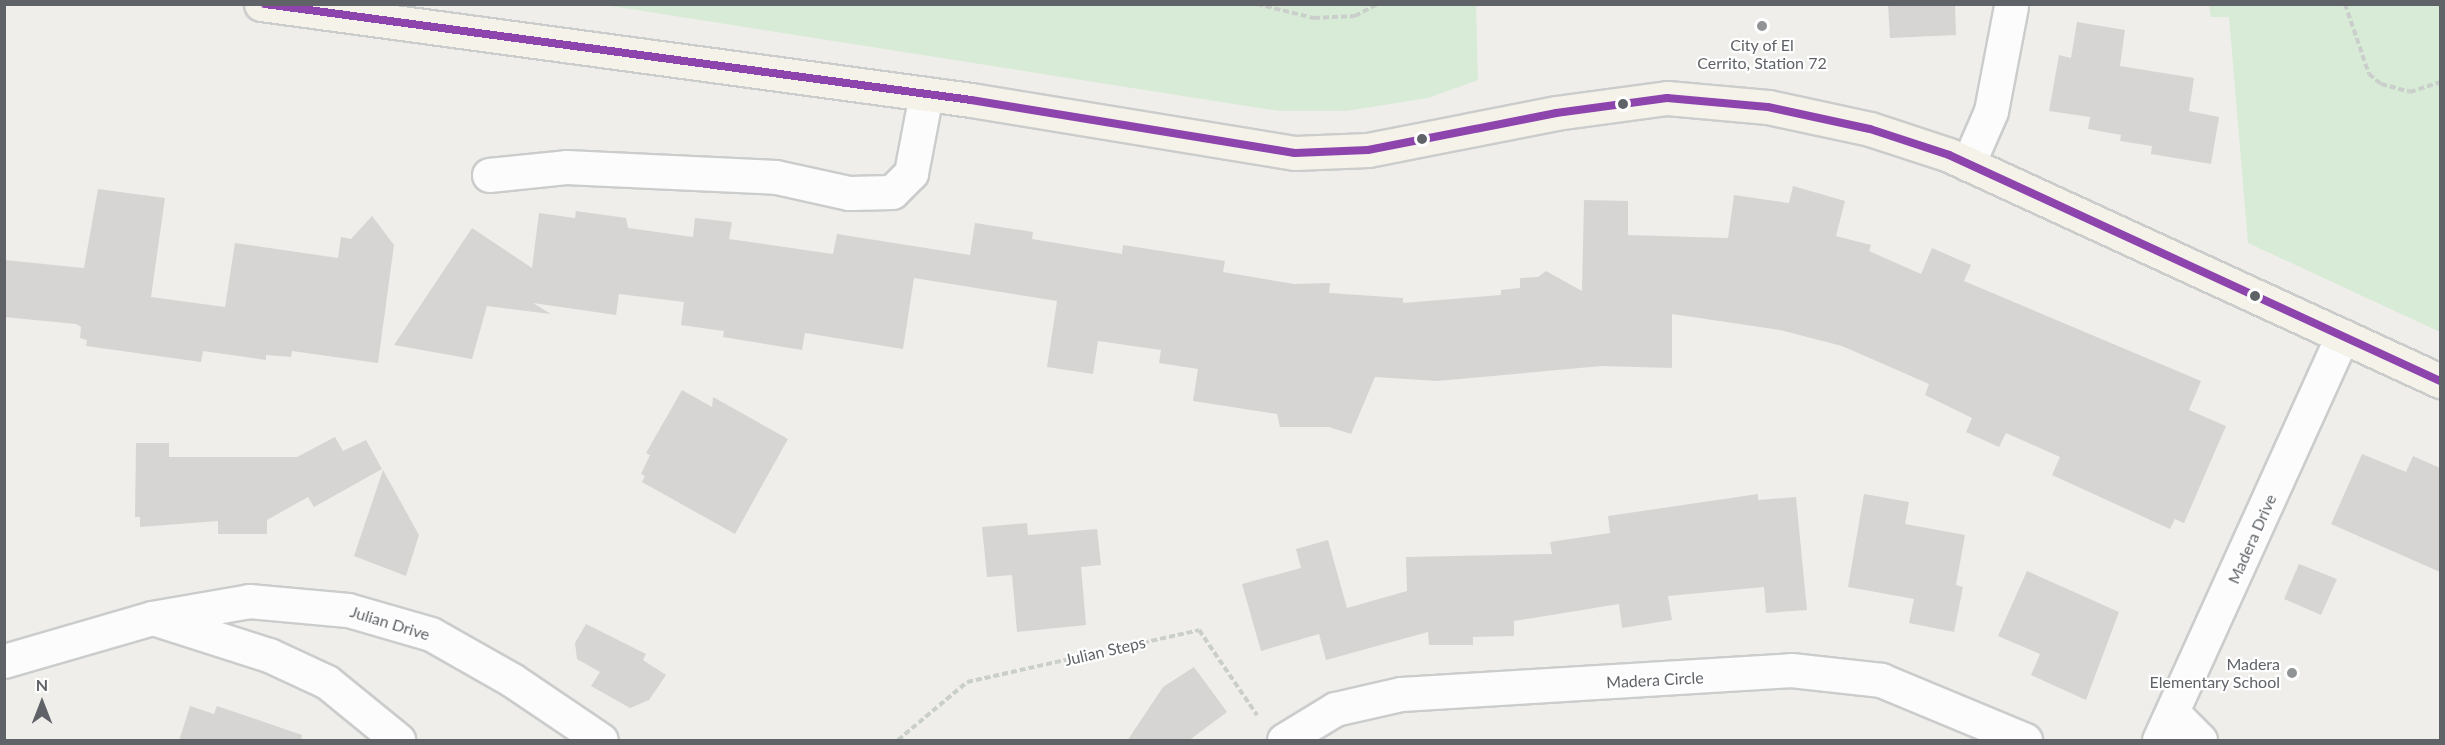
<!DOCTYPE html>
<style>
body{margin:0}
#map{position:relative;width:2445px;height:745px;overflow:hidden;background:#efeeea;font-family:Lato,sans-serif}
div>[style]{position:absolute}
.green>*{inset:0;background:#d8ebd6}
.building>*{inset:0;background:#d6d5d3}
.path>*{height:4px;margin-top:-2px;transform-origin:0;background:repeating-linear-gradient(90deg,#cacfcc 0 6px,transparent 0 9px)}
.roads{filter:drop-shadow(2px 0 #cbcccc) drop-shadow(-2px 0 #cbcccc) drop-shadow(0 2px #cbcccc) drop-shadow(0 -2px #cbcccc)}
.minor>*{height:33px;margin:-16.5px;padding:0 16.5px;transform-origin:16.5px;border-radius:16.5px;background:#fdfcfc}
.major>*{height:33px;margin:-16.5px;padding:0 16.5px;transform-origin:16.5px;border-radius:16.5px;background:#f4f2e9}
.bus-1>*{height:8px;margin:-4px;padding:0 4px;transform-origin:4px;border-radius:4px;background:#8e44ad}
.dots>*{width:16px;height:16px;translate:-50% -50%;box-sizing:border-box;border:3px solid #fff;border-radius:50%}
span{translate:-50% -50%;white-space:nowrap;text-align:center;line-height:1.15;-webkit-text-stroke:4.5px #fff;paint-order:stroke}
.poi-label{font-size:16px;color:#5f6368}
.right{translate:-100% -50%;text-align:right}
.street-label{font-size:16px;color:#5f6368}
.frame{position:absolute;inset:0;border:6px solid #5f6368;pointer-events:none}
.north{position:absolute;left:12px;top:673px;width:60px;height:60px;-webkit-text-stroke:4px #fff;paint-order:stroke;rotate:0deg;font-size:16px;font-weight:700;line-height:24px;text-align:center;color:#5f6368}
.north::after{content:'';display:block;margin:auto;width:21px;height:27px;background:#5f6368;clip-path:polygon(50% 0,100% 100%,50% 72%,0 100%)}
</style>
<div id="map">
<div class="green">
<i style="clip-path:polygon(605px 5px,1476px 5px,1478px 80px,1428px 98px,1346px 111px,1279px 111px)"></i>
<i style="clip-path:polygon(2209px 5px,2440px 5px,2440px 332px,2248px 243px,2229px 17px,2211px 17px)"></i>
</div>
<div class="building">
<i style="clip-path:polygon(1888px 4px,1955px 4px,1956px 35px,1890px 38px)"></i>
<i style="clip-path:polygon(2077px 22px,2125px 30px,2120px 66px,2194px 78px,2189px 111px,2219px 117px,2211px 164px,2151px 154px,2152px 146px,2120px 141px,2121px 135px,2088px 129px,2090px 117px,2049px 111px,2059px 55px,2071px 58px)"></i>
<i style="clip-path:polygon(1793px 186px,1845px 201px,1836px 236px,1871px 245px,1869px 251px,1921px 274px,1932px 248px,1971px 265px,1964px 281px,2201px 381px,2189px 410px,2226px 426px,2184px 523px,2175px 519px,2170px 529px,2052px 475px,2060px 457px,2006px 433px,1999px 447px,1966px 432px,1972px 418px,1925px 395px,1929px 384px,1842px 346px,1780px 330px,1672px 314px,1672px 368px,1602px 366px,1437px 381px,1375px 377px,1351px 434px,1329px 427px,1280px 427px,1277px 414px,1193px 401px,1198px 369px,1159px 363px,1161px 350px,1098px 341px,1093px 374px,1047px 367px,1057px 301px,914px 278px,903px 349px,805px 333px,802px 350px,723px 337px,724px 331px,681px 325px,684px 302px,619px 294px,616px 315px,533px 303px,551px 314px,487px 306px,472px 359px,394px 345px,472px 228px,532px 268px,539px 213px,575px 218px,576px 211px,626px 218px,628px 228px,693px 237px,695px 218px,732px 222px,729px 239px,833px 254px,837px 234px,970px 255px,975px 223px,1033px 232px,1032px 239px,1122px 254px,1123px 245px,1225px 261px,1223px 272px,1294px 284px,1330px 283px,1329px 293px,1403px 298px,1403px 303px,1501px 295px,1501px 290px,1520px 288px,1520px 278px,1538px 277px,1546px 271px,1582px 291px,1584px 200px,1628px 201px,1628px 235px,1728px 238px,1734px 195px,1789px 203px)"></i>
<i style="clip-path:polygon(98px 189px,165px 198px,151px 297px,225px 307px,235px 243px,338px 258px,341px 237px,351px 239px,372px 216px,394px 245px,378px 363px,292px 351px,291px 357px,266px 355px,266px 360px,203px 351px,201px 362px,86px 346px,87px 340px,80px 338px,81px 327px,76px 324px,4px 317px,4px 260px,84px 268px)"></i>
<i style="clip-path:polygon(682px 390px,712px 407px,713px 397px,788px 439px,735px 534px,642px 482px,645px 476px,641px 474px,650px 455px,646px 453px)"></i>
<i style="clip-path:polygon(335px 437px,343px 451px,366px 440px,382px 469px,314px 507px,308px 497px,267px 520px,267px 534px,218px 534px,218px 521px,140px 527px,140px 517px,135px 517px,136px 443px,169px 443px,169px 457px,297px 457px)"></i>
<i style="clip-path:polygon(2362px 454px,2406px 472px,2413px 456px,2440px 468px,2440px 572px,2331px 524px)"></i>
<i style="clip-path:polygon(383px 470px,419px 535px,406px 576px,354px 556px)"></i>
<i style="clip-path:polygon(1758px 494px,1758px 500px,1796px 497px,1807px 610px,1766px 613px,1764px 587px,1668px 596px,1672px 620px,1622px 628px,1619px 604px,1514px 621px,1514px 636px,1473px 637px,1473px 645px,1429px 645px,1428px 632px,1326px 660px,1319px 634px,1261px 651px,1242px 584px,1301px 568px,1296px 549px,1328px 540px,1347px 608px,1407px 591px,1406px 557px,1552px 554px,1550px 542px,1610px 533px,1608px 516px)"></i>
<i style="clip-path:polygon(1864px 494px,1909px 502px,1905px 524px,1965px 535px,1956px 585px,1963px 587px,1954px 632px,1909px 623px,1914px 599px,1848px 587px)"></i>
<i style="clip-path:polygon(1027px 523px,1028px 535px,1097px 529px,1101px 565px,1081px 567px,1086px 625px,1017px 632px,1012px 575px,987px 577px,982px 527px)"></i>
<i style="clip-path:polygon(2299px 564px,2337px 579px,2321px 615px,2284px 599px)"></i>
<i style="clip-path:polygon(2027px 571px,2119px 612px,2086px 700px,2031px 675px,2040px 654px,1998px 636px)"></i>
<i style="clip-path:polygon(586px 624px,646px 654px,643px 660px,666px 675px,649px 700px,630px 708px,591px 686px,600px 672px,577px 659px,575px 643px)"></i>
<i style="clip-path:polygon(1194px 667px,1227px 712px,1188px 741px,1127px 741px,1163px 687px)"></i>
<i style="clip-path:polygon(190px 706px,214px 714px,217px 706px,302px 735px,301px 741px,179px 741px)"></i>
</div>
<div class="path">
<i style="left:1257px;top:4px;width:59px;rotate:13.8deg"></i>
<i style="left:1314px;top:18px;width:41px;rotate:-2.8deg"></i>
<i style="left:1355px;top:16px;width:26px;rotate:-28deg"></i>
<i style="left:2345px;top:4px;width:74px;rotate:71.1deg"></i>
<i style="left:2369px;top:74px;width:16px;rotate:40deg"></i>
<i style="left:2381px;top:84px;width:30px;rotate:15deg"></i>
<i style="left:2410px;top:92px;width:32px;rotate:-18deg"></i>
<i style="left:898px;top:740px;width:90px;rotate:-40deg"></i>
<i style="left:967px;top:682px;width:238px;rotate:-12.6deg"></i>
<i style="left:1199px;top:630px;width:103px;rotate:55.7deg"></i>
</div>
<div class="roads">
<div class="minor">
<i style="left:1968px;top:164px;width:58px;rotate:-66.5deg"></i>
<i style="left:1991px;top:111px;width:107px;rotate:-79.2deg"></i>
<i style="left:489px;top:175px;width:77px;rotate:-5.9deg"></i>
<i style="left:566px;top:167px;width:210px;rotate:2.7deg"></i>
<i style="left:776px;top:177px;width:75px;rotate:12.4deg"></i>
<i style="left:849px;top:193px;width:43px;rotate:-1.3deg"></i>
<i style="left:892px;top:192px;width:27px;rotate:-45deg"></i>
<i style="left:911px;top:173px;width:80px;rotate:-79.2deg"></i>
<i style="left:156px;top:619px;width:119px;rotate:17.7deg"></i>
<i style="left:269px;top:655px;width:64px;rotate:25deg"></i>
<i style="left:327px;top:682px;width:92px;rotate:39.2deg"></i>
<i style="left:4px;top:661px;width:154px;rotate:-16.2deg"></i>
<i style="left:152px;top:618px;width:98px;rotate:-9.9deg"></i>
<i style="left:249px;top:601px;width:99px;rotate:5.2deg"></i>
<i style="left:348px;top:610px;width:86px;rotate:16.1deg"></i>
<i style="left:431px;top:634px;width:93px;rotate:29.6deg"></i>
<i style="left:512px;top:680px;width:107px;rotate:34deg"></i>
<i style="left:2174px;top:714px;width:37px;rotate:45deg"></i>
<i style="left:1284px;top:740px;width:60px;rotate:-31.3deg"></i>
<i style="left:1335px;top:709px;width:68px;rotate:-12.8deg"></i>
<i style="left:1401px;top:694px;width:391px;rotate:-3.5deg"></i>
<i style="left:1791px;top:670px;width:91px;rotate:6.3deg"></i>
<i style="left:1881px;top:680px;width:156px;rotate:22.6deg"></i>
<i style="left:2159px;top:740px;width:444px;rotate:-65.6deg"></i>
</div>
<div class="major">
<i style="left:261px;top:4px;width:716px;rotate:7.7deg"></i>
<i style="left:971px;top:100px;width:328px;rotate:9.3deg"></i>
<i style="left:1295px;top:153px;width:73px;rotate:-2.4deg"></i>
<i style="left:1368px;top:150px;width:192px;rotate:-11.1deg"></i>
<i style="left:1556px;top:113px;width:112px;rotate:-7.7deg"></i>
<i style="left:1667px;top:98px;width:101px;rotate:5.1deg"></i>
<i style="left:1768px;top:107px;width:104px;rotate:12.2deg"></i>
<i style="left:1870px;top:129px;width:83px;rotate:18.2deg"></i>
<i style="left:1949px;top:155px;width:541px;rotate:24.72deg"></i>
</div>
</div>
<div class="bus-1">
<i style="left:265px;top:4px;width:712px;rotate:7.74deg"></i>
<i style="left:971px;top:100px;width:328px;rotate:9.3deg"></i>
<i style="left:1295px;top:153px;width:73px;rotate:-2.4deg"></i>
<i style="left:1368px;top:150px;width:192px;rotate:-11.1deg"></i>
<i style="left:1556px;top:113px;width:112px;rotate:-7.7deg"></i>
<i style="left:1667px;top:98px;width:101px;rotate:5.1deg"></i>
<i style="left:1768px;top:107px;width:104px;rotate:12.2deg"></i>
<i style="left:1870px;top:129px;width:83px;rotate:18.2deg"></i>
<i style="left:1949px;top:155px;width:541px;rotate:24.72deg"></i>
</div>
<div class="dots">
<i style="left:1762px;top:26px;background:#919496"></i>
<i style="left:1623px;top:104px;background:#5f6368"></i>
<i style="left:1422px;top:139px;background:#5f6368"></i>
<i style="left:2255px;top:296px;background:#5f6368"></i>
<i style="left:2292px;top:673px;background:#919496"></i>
</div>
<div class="poi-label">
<span style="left:1762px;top:54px">City of El<br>Cerrito, Station 72</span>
<span class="right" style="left:2280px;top:673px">Madera<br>Elementary School</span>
</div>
<div class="street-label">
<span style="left:2252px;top:539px;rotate:-66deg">Madera Drive</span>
<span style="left:390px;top:623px;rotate:17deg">Julian Drive</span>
<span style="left:1105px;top:651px;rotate:-13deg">Julian Steps</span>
<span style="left:1655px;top:680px;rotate:-3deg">Madera Circle</span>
</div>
<div class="frame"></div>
<div class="north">N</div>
</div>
